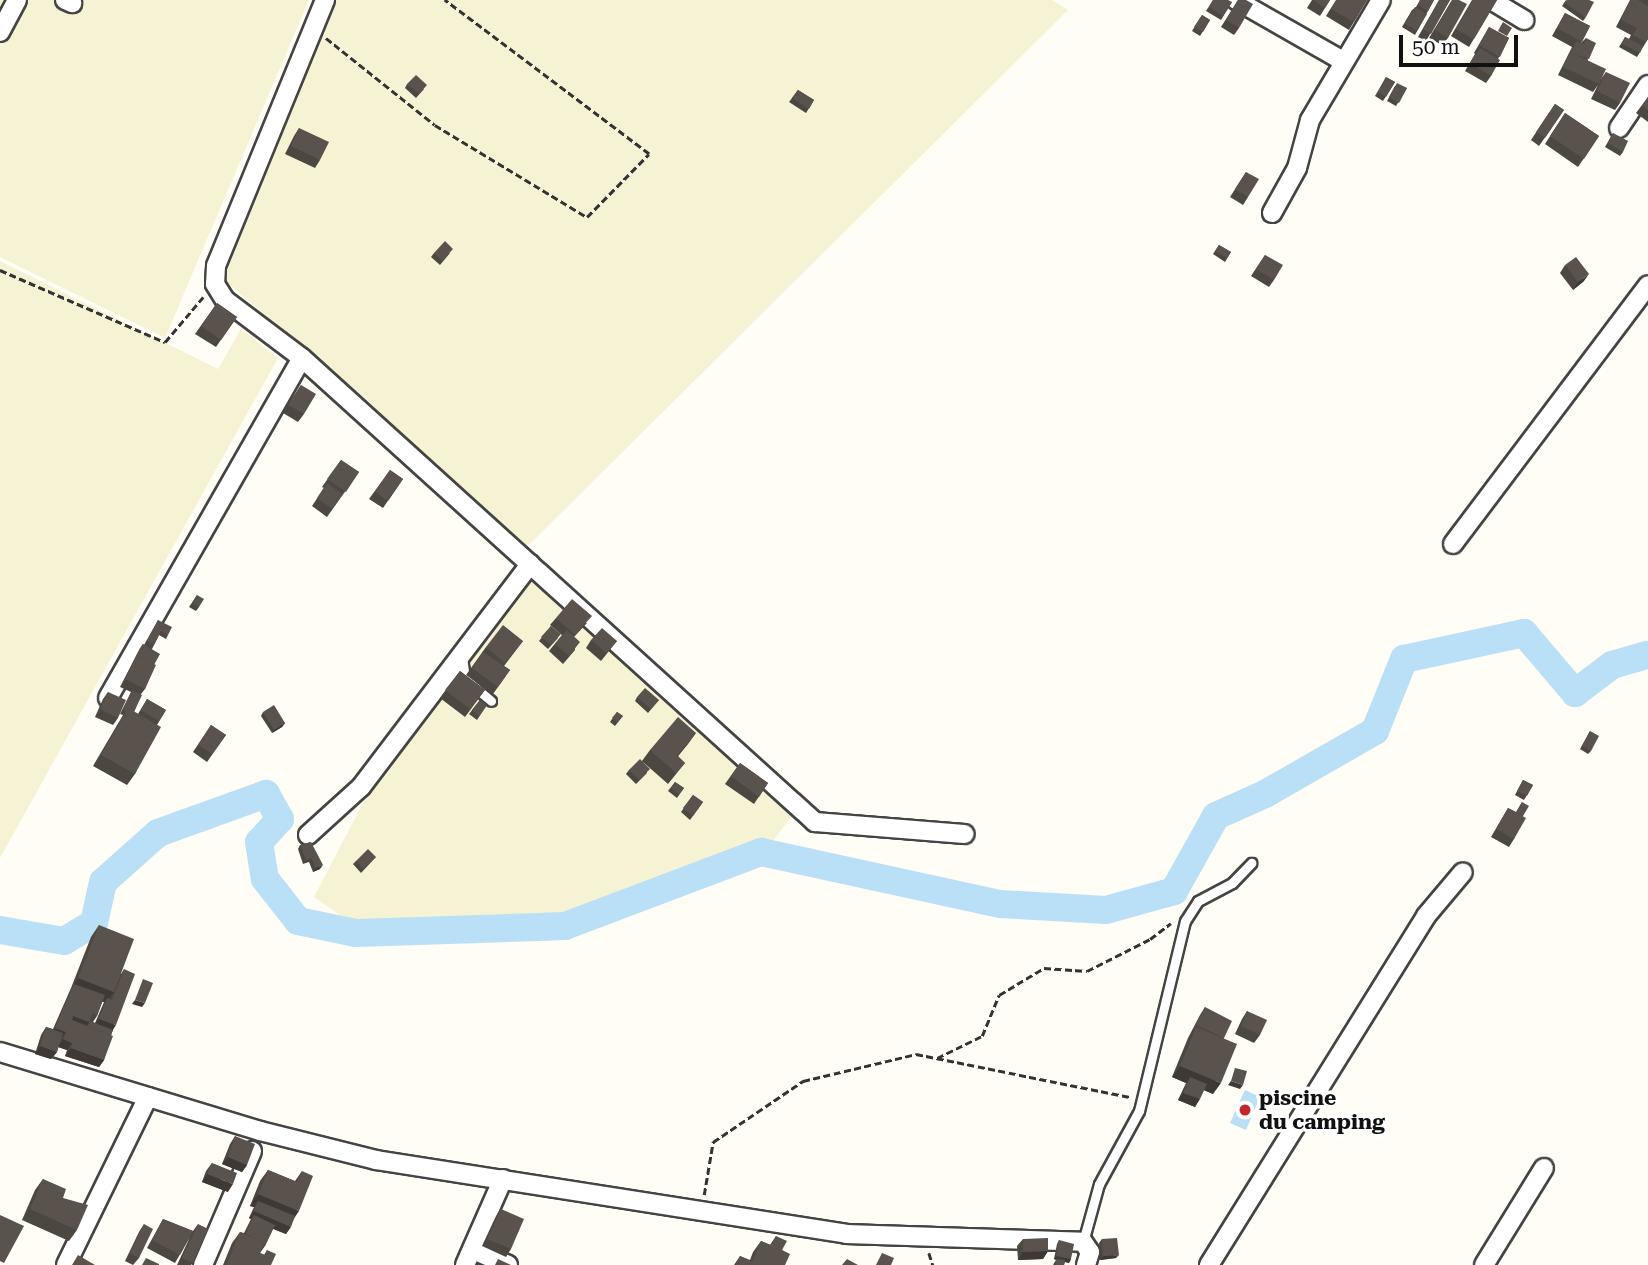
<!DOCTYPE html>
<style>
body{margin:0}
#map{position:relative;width:1648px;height:1265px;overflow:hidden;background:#fffdf5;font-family:"Roboto Serif",serif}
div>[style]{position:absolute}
.farmland>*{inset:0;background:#f6f3d4}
.water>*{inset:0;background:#b9e0f7}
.river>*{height:28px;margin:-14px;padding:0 14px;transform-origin:14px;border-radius:14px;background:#b9e0f7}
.path>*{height:2.5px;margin-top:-1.25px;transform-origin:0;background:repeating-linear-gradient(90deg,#333 0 7px,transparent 0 10.5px)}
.roads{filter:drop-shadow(2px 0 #444) drop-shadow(-2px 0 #444) drop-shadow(0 2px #444) drop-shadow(0 -2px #444)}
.service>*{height:9px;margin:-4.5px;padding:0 4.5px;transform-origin:4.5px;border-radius:4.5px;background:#fff}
.minor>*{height:18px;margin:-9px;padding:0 9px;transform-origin:9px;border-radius:9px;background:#fff}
.wall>*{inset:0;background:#4d4742}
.shaded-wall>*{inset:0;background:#3f3936}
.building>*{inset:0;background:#5a524d}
.dots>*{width:19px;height:19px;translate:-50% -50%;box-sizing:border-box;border:4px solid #fff;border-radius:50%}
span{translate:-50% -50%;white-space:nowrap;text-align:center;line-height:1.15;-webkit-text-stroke:7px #fff;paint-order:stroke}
.poi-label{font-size:21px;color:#111;font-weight:700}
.left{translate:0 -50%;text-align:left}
.scale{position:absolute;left:1399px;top:35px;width:119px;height:32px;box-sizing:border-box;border:4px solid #111;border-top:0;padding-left:9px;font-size:21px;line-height:24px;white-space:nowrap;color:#111;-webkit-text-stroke:5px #fff;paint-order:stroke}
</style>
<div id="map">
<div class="farmland">
<i style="clip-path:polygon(0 0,309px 0,165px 338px,0 257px)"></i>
<i style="clip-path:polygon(327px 0,1052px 0,1068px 10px,527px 547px,220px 276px)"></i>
<i style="clip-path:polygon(0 261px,218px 369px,241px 329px,278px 358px,0 858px)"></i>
<i style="clip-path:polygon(531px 579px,795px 812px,769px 846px,567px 921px,354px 925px,314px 897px,377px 776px)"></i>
</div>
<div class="water">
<i style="clip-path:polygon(1245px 1090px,1260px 1097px,1246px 1130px,1230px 1123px)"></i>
</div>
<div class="river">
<i style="left:0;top:930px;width:65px;rotate:9.8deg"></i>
<i style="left:64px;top:941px;width:35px;rotate:-31deg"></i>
<i style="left:94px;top:923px;width:42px;rotate:-77.6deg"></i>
<i style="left:103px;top:882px;width:74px;rotate:-41.7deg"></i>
<i style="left:158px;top:833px;width:115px;rotate:-19.9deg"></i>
<i style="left:266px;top:794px;width:29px;rotate:61deg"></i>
<i style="left:280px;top:819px;width:31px;rotate:132deg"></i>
<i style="left:259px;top:842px;width:37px;rotate:81deg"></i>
<i style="left:265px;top:879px;width:53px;rotate:51.8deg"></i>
<i style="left:298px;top:921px;width:59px;rotate:11.7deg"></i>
<i style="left:356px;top:933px;width:209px;rotate:-1.9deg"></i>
<i style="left:565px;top:926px;width:210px;rotate:-20.7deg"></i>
<i style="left:761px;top:852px;width:245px;rotate:12.3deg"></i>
<i style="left:1000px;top:904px;width:106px;rotate:3.2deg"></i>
<i style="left:1106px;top:910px;width:71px;rotate:-15.6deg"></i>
<i style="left:1174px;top:891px;width:86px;rotate:-60.8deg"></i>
<i style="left:1216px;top:816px;width:54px;rotate:-24.2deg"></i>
<i style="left:1265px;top:794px;width:127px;rotate:-29.8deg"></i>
<i style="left:1375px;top:731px;width:78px;rotate:-68.1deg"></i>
<i style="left:1404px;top:659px;width:123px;rotate:-12.2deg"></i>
<i style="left:1524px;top:633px;width:79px;rotate:49.6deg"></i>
<i style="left:1575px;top:693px;width:46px;rotate:-37.1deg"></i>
<i style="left:1612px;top:665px;width:37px;rotate:-16deg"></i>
</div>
<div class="path">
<i style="left:326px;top:38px;width:139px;rotate:38.6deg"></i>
<i style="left:435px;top:125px;width:178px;rotate:31.2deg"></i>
<i style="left:587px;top:217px;width:88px;rotate:-45.5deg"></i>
<i style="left:649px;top:154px;width:256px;rotate:-143deg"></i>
<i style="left:0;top:270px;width:180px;rotate:23.6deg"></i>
<i style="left:165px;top:342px;width:59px;rotate:-49.8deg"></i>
<i style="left:937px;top:1058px;width:50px;rotate:-26.1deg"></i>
<i style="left:982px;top:1036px;width:44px;rotate:-67.5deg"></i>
<i style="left:999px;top:995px;width:52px;rotate:-31deg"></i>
<i style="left:1044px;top:968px;width:43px;rotate:4deg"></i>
<i style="left:1087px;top:971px;width:71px;rotate:-26.9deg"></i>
<i style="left:1150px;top:939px;width:26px;rotate:-37deg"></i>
<i style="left:704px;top:1195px;width:54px;rotate:-80.4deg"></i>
<i style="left:713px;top:1142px;width:109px;rotate:-34.1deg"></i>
<i style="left:803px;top:1081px;width:116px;rotate:-13.4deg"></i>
<i style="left:916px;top:1054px;width:218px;rotate:11.4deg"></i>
<i style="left:929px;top:1253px;width:13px;rotate:72deg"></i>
</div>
<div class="roads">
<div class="service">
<i style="left:462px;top:657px;width:22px;rotate:82deg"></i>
<i style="left:465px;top:679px;width:34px;rotate:40deg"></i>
<i style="left:1083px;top:1242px;width:60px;rotate:-74.6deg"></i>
<i style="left:1099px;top:1184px;width:83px;rotate:-61.3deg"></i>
<i style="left:1139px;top:1111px;width:195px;rotate:-76.4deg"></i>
<i style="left:1185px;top:921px;width:24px;rotate:-57deg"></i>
<i style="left:1198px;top:901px;width:38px;rotate:-28deg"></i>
<i style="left:1232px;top:883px;width:28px;rotate:-46deg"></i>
</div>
<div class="minor">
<i style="left:65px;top:0;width:8px;rotate:23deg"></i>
<i style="left:325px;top:0;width:287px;rotate:112.3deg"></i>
<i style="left:216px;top:266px;width:18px;rotate:93deg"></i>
<i style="left:215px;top:284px;width:19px;rotate:58deg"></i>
<i style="left:225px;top:300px;width:96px;rotate:37deg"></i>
<i style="left:302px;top:358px;width:692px;rotate:42.13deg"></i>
<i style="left:815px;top:822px;width:150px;rotate:4.6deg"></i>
<i style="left:1236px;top:0;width:123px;rotate:29.7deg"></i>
<i style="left:1491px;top:0;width:39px;rotate:31deg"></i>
<i style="left:0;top:32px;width:36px;rotate:-62deg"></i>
<i style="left:1619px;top:128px;width:52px;rotate:-56deg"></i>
<i style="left:1272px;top:213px;width:51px;rotate:-60.9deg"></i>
<i style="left:1297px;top:168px;width:50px;rotate:-74.8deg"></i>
<i style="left:1310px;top:120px;width:139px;rotate:-59.4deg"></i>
<i style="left:1453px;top:544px;width:324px;rotate:-53deg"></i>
<i style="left:108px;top:698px;width:391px;rotate:-60.3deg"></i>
<i style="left:308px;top:835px;width:72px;rotate:-42.2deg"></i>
<i style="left:361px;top:787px;width:280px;rotate:-52.8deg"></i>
<i style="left:0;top:1052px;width:272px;rotate:16.9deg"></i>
<i style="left:260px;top:1131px;width:120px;rotate:14deg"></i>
<i style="left:376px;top:1160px;width:476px;rotate:8.9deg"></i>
<i style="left:846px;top:1234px;width:237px;rotate:1.9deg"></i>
<i style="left:1083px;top:1242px;width:12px;rotate:55deg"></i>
<i style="left:1090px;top:1252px;width:14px;rotate:107deg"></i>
<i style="left:473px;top:1250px;width:38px;rotate:23deg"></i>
<i style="left:66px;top:1265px;width:187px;rotate:-64deg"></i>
<i style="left:203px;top:1265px;width:124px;rotate:-66.7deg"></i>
<i style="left:465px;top:1265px;width:94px;rotate:-66.2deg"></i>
<i style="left:1209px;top:1265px;width:411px;rotate:-58.1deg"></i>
<i style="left:1426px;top:916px;width:57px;rotate:-49.9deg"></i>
<i style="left:1484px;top:1265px;width:114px;rotate:-58.3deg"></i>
</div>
</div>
<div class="wall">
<i style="clip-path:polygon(1213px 0,1232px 2px,1221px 20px,1206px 11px)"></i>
<i style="clip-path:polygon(1238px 0,1239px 28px,1234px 35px,1221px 27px)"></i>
<i style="clip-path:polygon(1312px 0,1330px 0,1320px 16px,1307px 8px)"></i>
<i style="clip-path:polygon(1336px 0,1367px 0,1349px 30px,1326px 16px)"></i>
<i style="clip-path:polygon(1420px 0,1434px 0,1415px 35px,1402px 27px,1412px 10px,1416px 7px)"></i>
<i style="clip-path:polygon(1439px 0,1450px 0,1426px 41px,1418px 37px)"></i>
<i style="clip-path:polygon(1452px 0,1448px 38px,1442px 45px,1429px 38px)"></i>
<i style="clip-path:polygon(1472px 0,1497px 0,1469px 47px,1451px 36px)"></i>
<i style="clip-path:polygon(1566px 0,1586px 17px,1583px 21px,1562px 6px)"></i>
<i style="clip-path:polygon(1630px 0,1648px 0,1648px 39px,1637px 57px,1619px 47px,1625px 37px,1629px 39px,1631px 35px,1616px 27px)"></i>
<i style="clip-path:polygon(1565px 13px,1590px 26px,1581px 43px,1586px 38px,1588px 61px,1601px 79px,1606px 72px,1620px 103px,1615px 110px,1591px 99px,1598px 85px,1593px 92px,1558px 75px,1572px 47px,1552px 36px)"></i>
<i style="clip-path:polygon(1202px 15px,1210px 20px,1200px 36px,1192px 31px)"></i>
<i style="clip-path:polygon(1489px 27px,1509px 38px,1498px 59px,1491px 76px,1486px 83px,1465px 71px,1475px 54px,1474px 53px)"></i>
<i style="clip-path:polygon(1386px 77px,1395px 82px,1383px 101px,1375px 96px)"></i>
<i style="clip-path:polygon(407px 84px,424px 89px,416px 98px,405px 88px)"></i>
<i style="clip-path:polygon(1395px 86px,1407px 88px,1396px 106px,1387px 101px)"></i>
<i style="clip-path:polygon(798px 90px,814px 100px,806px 113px,789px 102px)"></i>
<i style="clip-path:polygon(1648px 97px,1648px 122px,1636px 113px)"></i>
<i style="clip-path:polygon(1555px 104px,1564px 110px,1539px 146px,1531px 140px)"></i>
<i style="clip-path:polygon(1565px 113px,1599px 136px,1578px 167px,1545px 144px)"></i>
<i style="clip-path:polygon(299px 128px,320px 160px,315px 168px,285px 154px,294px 136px)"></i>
<i style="clip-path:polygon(1613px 133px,1623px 152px,1620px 156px,1605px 147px)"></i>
<i style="clip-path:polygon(1246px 172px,1248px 197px,1243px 205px,1230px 197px)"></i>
<i style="clip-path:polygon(1219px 245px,1231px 252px,1225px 262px,1213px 254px)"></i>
<i style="clip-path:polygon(434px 253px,450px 253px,440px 265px,431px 257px)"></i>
<i style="clip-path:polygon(1265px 255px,1274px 280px,1269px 287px,1251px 276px)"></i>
<i style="clip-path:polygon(1565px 265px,1584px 281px,1573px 290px,1560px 273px)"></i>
<i style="clip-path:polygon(217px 303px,237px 317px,216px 347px,195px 334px)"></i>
<i style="clip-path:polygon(301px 385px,304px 414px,298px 422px,283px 413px)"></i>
<i style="clip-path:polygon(341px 460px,359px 472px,327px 517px,312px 506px,324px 488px,322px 487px)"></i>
<i style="clip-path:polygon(390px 470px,403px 479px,383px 508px,369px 499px)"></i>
<i style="clip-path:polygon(197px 595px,199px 607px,196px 611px,189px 607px)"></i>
<i style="clip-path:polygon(556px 618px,587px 623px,574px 637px,575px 650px,563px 664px,549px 651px,562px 635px,550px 625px)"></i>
<i style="clip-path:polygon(158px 620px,168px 635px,166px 639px,159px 635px,152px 649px,154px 665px,145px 689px,141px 694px,134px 712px,138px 714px,147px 699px,166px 710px,157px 725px,135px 774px,127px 785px,93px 766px,123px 715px,120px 714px,131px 692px,120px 687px,140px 648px,143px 644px,144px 645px)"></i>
<i style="clip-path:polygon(551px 626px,558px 638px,548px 649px,539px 641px)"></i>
<i style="clip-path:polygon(591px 640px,617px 641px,601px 661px,586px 648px)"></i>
<i style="clip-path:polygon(523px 641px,504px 666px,510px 670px,493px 694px,466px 675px,486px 647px)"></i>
<i style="clip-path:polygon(460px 671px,485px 690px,465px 717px,440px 698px)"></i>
<i style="clip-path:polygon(108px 692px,118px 718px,113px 725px,95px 717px,103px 699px)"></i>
<i style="clip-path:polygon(637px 697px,659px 700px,648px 713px,635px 701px)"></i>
<i style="clip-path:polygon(480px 700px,487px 705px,477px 720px,469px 714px)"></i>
<i style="clip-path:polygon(263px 712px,285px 723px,282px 727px,272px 733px,261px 716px)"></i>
<i style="clip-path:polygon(617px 712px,623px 716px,615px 726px,610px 722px)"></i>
<i style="clip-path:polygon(211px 725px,226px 735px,207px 762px,193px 752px)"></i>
<i style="clip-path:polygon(1590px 731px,1591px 751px,1588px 754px,1580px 749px)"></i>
<i style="clip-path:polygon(696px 733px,678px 756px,685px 763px,668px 784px,643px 762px,647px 773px,636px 784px,626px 774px,629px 770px,642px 761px,650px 750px)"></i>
<i style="clip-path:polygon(740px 763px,768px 783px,754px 804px,725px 784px)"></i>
<i style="clip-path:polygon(1523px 780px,1533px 785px,1524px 800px,1515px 795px)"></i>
<i style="clip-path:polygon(675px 782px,684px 788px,677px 798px,668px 791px)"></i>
<i style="clip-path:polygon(693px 795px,703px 802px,690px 820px,681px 812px)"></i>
<i style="clip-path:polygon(1522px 802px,1523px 816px,1514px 839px,1509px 847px,1491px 837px,1508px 808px,1516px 812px)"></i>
<i style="clip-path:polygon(311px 842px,320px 869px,313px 872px,309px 862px,303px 864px,298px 849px,300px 845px)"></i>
<i style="clip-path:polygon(376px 857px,361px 873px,353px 864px,356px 861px)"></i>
<i style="clip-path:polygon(evenodd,99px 925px,121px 974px,124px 969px,113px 1029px,104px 1060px,99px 1067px,65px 1056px,67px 1050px,58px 1047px,57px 1052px,51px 1059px,35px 1054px,41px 1035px,46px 1027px,53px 1029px,71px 988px,91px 937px,99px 925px,102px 1002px,104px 1002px,95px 1023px,93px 1022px,97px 1016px,102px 1002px)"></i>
<i style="clip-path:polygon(1205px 1007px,1224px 1038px,1213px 1094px,1204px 1090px,1195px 1107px,1178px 1100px,1186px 1083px,1172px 1077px,1188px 1038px,1200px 1015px)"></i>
<i style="clip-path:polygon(1247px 1011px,1260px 1035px,1254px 1043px,1235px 1034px,1242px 1019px)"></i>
<i style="clip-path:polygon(235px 1136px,247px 1165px,242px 1172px,222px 1164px,230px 1144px)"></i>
<i style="clip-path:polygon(212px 1163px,228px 1192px,202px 1182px,206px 1171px)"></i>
<i style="clip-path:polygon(268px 1170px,295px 1181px,302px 1171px,295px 1216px,286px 1234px,273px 1229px,265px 1246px,260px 1253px,264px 1255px,267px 1250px,271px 1265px,223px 1265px,232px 1243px,240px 1232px,244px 1233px,251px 1219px,249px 1218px,254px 1207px,250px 1206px,260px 1181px)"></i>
<i style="clip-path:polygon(43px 1179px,63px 1198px,77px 1230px,69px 1241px,22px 1220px,35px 1190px)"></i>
<i style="clip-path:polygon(501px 1209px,511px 1249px,506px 1257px,482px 1246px,496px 1216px)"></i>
<i style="clip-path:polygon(163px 1219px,193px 1231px,198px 1224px,193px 1263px,191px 1265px,177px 1265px,190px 1237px,175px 1263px,147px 1248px)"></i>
<i style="clip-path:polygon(144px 1224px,139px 1258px,133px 1265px,125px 1261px,139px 1232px)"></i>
<i style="clip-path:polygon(776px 1236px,782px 1250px,785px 1265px,734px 1265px,740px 1256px,750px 1260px,753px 1252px,761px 1241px,770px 1245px)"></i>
<i style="clip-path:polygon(1023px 1239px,1048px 1251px,1043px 1259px,1018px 1260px,1017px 1246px)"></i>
<i style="clip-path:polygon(1102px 1239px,1116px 1258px,1100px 1260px,1099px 1243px)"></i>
<i style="clip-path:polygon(1059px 1240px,1071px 1259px,1069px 1263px,1065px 1262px,1064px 1265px,1053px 1265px,1056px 1260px,1054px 1259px,1057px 1244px)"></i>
</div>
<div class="shaded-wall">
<i style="clip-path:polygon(1589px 274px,1584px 281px,1573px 290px,1578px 282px)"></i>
<i style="clip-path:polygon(285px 723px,282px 727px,272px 733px,274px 730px)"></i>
<i style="clip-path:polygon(696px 733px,688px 744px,669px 767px,677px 756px)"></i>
<i style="clip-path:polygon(323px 865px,320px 869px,313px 872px,315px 868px)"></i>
<i style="clip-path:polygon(78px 978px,114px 992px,106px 1003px,107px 998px,104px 1002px,72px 989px)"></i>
<i style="clip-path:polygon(135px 1000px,145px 1003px,142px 1007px,132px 1004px)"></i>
<i style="clip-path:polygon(73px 1016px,89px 1022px,84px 1030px,68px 1024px)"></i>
<i style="clip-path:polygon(99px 1019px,116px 1025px,111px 1033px,93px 1026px)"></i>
<i style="clip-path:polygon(55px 1028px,66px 1032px,60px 1039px,50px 1035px)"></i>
<i style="clip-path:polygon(63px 1039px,72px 1043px,67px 1050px,58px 1047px)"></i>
<i style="clip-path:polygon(40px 1046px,57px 1052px,51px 1059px,35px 1054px)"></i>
<i style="clip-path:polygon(71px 1048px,104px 1060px,99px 1067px,65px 1056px)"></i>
<i style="clip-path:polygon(1180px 1066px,1221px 1083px,1213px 1094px,1187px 1083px,1190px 1077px,1186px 1083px,1172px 1077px)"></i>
<i style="clip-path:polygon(1231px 1081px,1243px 1085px,1240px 1089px,1228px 1085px)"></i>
<i style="clip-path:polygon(1183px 1093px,1200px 1099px,1195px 1107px,1178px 1100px)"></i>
<i style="clip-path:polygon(228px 1157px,247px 1165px,242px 1172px,222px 1164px)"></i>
<i style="clip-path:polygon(207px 1174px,233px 1184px,228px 1192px,202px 1182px)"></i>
<i style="clip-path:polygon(258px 1194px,299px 1211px,291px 1223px,258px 1201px,254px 1207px,250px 1206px)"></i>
<i style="clip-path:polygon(254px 1211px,291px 1227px,286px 1234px,252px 1220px,254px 1215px,251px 1219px,249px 1218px)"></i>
<i style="clip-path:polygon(1048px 1251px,1043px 1259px,1018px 1260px,1023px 1252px)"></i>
<i style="clip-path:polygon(1119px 1255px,1116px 1258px,1100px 1260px,1103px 1256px)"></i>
<i style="clip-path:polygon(1056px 1256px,1071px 1259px,1069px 1263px,1054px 1259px)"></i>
</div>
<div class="building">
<i style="clip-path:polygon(1213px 0,1228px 0,1232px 2px,1223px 16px,1209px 7px)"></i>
<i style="clip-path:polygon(1238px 0,1246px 0,1253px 4px,1239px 28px,1226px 20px)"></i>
<i style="clip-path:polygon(1313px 0,1330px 0,1325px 8px)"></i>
<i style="clip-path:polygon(1337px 0,1367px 0,1354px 22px,1331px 9px)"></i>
<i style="clip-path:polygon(1420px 0,1434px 0,1428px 11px,1418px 5px)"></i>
<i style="clip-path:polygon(1440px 0,1450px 0,1431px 34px,1423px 29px)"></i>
<i style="clip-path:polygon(1452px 0,1459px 0,1467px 4px,1448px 38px,1435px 30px)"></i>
<i style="clip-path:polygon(1473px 0,1497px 0,1474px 39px,1456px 29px)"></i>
<i style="clip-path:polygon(1567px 0,1589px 0,1594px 2px,1586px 17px,1565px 3px)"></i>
<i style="clip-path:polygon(1631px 0,1638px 0,1648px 6px,1648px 13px,1629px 3px,1628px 6px)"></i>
<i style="clip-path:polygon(1629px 3px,1648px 13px,1648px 39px,1646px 42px,1633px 35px,1637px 28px,1621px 20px)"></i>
<i style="clip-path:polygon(1415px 7px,1427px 14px,1417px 31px,1405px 24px)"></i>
<i style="clip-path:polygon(1565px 13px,1590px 26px,1582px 42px,1557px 28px)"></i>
<i style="clip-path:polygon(1202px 15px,1210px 20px,1203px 32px,1194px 27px)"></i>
<i style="clip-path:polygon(1503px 22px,1512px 28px,1507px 36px,1498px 31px)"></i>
<i style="clip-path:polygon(1489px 27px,1509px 38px,1500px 57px,1479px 45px)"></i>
<i style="clip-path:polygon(1625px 37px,1643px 46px,1640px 53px,1622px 44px)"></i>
<i style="clip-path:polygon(1586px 38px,1596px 43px,1589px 59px,1574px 54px,1606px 69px,1599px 84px,1563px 67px,1576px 41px,1584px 44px)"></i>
<i style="clip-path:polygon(1480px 48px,1500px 60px,1491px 76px,1470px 63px)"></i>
<i style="clip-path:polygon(1606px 72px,1630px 83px,1620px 103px,1597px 91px)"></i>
<i style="clip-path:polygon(416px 75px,427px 85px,419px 94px,407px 84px)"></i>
<i style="clip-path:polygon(1386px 77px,1395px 82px,1386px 97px,1378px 92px)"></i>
<i style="clip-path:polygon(1397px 83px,1407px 88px,1399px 103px,1389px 97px)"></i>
<i style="clip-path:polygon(798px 90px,814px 100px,809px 109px,792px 98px)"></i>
<i style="clip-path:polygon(1648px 97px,1648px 110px,1642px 106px)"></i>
<i style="clip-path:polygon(1555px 104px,1564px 110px,1545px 138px,1536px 132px)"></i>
<i style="clip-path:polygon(1565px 113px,1599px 136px,1584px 159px,1550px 136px)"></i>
<i style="clip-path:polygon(299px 128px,329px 142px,320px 160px,291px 146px)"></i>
<i style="clip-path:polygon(1613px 133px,1628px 141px,1623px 152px,1608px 143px)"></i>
<i style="clip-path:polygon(1246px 172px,1259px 179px,1248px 197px,1235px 189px)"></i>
<i style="clip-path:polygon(445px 241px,453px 249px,442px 261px,434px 253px)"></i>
<i style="clip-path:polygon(1219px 245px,1231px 252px,1227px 258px,1215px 251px)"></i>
<i style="clip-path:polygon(1265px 255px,1283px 265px,1274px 280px,1256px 269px)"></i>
<i style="clip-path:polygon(1576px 257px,1589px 274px,1578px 282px,1565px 265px)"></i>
<i style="clip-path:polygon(217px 303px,237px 317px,221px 340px,201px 326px)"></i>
<i style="clip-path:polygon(301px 385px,316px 394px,304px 414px,288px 405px)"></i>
<i style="clip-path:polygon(341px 460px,359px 472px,346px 492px,327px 479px)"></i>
<i style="clip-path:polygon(390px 470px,403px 479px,388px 501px,375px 492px)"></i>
<i style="clip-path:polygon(327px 483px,342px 494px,332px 509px,317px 498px)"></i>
<i style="clip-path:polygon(197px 595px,204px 599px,199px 607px,192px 603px)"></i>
<i style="clip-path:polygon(572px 599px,592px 616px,575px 635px,556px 618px)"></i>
<i style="clip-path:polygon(158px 620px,172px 627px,168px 635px,161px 631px,154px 645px,147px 641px)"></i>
<i style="clip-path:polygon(503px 625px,523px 641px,505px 663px,486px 647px)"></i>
<i style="clip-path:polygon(551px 626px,561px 634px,551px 645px,541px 637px)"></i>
<i style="clip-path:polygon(602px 628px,617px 641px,606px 653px,591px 640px)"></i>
<i style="clip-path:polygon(567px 630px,580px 642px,569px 656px,555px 644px)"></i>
<i style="clip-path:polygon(143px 644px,160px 654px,154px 665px,136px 656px)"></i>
<i style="clip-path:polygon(483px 652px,510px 670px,498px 687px,472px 668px)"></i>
<i style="clip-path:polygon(137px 656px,156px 665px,145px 689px,125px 679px)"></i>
<i style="clip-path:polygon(460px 671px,485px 690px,470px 709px,445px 690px)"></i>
<i style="clip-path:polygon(645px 688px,659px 700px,651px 709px,637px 697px)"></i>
<i style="clip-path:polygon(132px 690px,142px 695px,134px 712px,128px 708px,126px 711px,123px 710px)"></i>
<i style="clip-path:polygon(108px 692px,126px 700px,118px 718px,100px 709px)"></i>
<i style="clip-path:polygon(147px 699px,166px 710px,159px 721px,141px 710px)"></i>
<i style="clip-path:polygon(480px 700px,487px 705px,479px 716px,472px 710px)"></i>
<i style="clip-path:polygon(274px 705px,285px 723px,274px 730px,263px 712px)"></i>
<i style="clip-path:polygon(128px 708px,161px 727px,135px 774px,101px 755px)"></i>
<i style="clip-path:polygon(617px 712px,623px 716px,617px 722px,612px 718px)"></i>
<i style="clip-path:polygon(678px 717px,696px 733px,677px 756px,685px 763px,676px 773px,650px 750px)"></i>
<i style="clip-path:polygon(211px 725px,226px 735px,212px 754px,198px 745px)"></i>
<i style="clip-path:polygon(1590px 731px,1599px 736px,1591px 751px,1582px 746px)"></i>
<i style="clip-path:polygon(640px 759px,650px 769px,639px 780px,629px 770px)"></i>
<i style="clip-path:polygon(740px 763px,768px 783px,759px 797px,731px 776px)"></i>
<i style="clip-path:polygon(1523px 780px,1533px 785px,1527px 796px,1517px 791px)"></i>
<i style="clip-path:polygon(675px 782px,684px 788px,679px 794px,671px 788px)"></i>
<i style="clip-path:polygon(693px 795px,703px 802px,693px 816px,683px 808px)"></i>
<i style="clip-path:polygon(1522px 802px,1529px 806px,1523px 816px,1516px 813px)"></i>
<i style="clip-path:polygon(1508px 808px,1526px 818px,1514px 839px,1496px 829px)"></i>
<i style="clip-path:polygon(311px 842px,323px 865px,315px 868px,312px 858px,306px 860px,300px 845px)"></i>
<i style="clip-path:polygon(368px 849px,376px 857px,363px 869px,356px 861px)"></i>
<i style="clip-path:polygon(99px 925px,134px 939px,114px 992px,78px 978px)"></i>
<i style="clip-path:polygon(124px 969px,135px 974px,116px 1025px,99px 1019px,107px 998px,112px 1000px)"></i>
<i style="clip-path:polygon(143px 979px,153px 983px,145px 1003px,135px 1000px)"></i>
<i style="clip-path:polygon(74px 984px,105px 995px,97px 1016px,93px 1013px,89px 1022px,73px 1016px,72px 1020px,113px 1036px,104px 1060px,71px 1048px,72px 1043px,63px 1039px,66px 1032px,55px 1028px)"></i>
<i style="clip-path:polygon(1205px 1007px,1232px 1021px,1224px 1038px,1196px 1025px)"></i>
<i style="clip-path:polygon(1247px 1011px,1267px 1020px,1260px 1035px,1241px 1026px)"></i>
<i style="clip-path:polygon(90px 1021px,113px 1030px,111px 1035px,88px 1026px)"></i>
<i style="clip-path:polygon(46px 1027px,63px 1033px,57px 1052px,40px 1046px)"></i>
<i style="clip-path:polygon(1196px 1027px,1237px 1044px,1221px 1083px,1180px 1066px)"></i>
<i style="clip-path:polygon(1235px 1068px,1247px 1071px,1243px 1085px,1231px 1081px)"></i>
<i style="clip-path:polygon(1190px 1077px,1207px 1084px,1200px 1099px,1183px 1093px)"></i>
<i style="clip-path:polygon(235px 1136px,255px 1144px,247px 1165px,228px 1157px)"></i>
<i style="clip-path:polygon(212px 1163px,237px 1173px,233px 1184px,207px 1174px)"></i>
<i style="clip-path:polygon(268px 1170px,297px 1182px,302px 1171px,313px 1176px,299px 1211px,258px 1194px)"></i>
<i style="clip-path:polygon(43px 1179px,66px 1189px,63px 1198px,88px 1205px,77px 1230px,30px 1209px)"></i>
<i style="clip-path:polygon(258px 1201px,295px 1216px,291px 1227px,254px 1211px)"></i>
<i style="clip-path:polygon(501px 1209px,524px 1219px,511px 1249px,487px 1239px)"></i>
<i style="clip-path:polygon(0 1215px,24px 1226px,4px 1263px,0 1261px)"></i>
<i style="clip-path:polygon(254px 1215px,275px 1225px,265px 1246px,263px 1245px,264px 1242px,246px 1234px)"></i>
<i style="clip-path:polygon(163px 1219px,193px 1231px,180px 1255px,152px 1240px)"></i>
<i style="clip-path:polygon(144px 1224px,153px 1229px,139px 1258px,130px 1253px)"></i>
<i style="clip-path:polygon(198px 1224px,208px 1229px,193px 1263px,182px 1258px)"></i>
<i style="clip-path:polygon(240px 1232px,264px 1242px,260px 1253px,265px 1255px,267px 1250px,276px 1254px,271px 1265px,226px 1265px)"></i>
<i style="clip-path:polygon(776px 1236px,787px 1241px,782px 1250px,790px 1254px,785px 1265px,736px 1265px,740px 1256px,752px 1262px,761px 1241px,771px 1245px)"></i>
<i style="clip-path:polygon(1048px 1238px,1048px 1251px,1023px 1252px,1023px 1239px)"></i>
<i style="clip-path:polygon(1117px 1238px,1119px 1255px,1103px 1256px,1102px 1239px)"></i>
<i style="clip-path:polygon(1059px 1240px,1074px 1244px,1071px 1259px,1056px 1256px)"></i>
<i style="clip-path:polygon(882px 1253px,894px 1258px,891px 1265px,876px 1265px)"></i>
<i style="clip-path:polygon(78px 1255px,95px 1265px,72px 1265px)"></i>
<i style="clip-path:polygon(146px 1258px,159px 1264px,159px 1265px,142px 1265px)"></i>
<i style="clip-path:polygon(498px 1259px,511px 1265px,495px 1265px)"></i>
<i style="clip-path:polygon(847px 1259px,858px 1265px,842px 1265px)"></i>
<i style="clip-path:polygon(1056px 1259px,1065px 1260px,1064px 1265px,1056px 1265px)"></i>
</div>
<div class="dots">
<i style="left:1245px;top:1110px;background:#c4262e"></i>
</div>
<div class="poi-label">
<span class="left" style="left:1259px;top:1110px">piscine<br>du camping</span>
</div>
<div class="scale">50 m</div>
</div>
